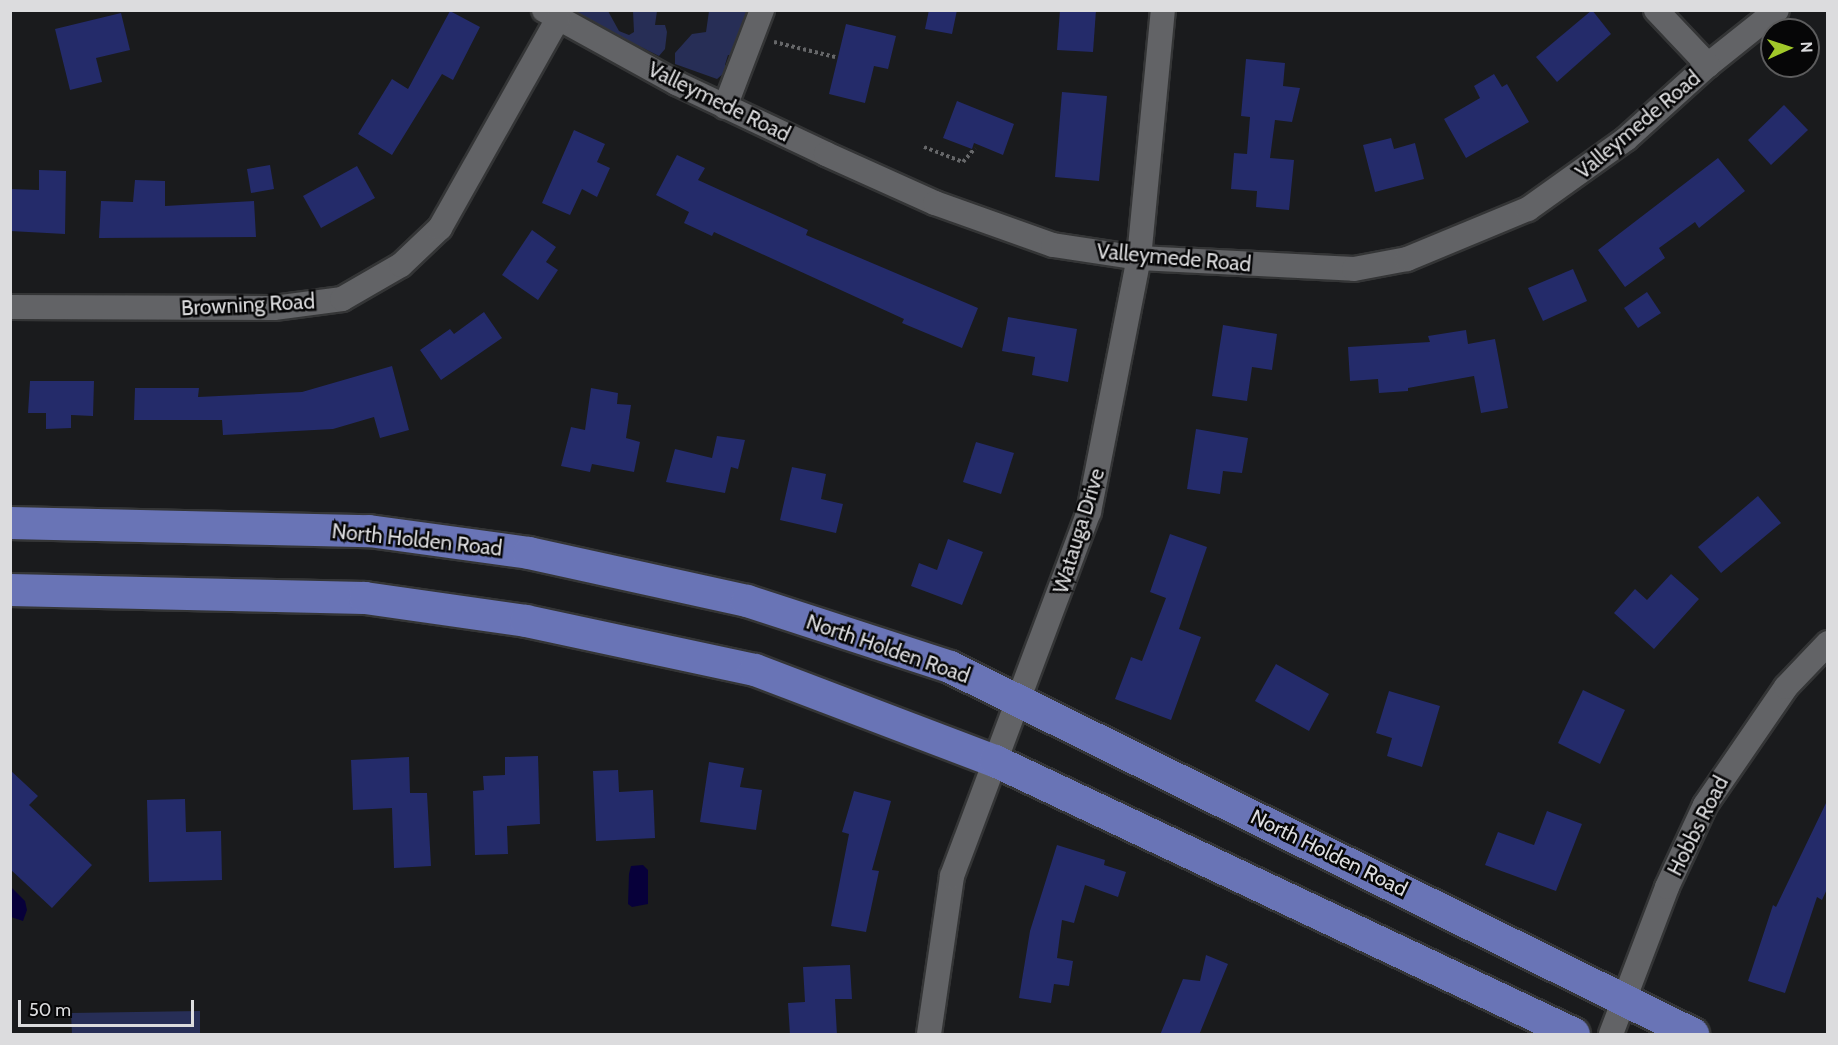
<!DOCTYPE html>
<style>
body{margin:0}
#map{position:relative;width:1838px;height:1045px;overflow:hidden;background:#1a1b1d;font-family:Cabin,sans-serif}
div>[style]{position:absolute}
.green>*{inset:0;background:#272e56}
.water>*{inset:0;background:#07003a}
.building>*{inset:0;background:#242b6a}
.path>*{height:4px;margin-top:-2px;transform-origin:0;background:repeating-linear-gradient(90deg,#666769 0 3px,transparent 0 6px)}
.roads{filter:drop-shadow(2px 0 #343536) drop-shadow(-2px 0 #343536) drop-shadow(0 2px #343536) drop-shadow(0 -2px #343536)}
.minor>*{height:24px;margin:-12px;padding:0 12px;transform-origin:12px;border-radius:12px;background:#626366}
.major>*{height:32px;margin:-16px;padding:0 16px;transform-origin:16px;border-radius:16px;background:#6974b6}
span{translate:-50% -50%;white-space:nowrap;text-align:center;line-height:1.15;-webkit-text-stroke:5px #060607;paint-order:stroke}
.street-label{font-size:21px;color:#dcdcde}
.frame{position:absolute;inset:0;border:12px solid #dcdcde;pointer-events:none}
.north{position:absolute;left:1760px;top:18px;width:60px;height:60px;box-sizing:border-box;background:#060607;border:2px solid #5c5c5d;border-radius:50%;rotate:87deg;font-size:16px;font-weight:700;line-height:24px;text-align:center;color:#dcdcde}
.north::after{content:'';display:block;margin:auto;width:21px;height:27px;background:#a1c92a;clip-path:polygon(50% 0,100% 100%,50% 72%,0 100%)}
.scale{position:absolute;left:18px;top:1000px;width:176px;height:27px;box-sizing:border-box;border:3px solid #dcdcde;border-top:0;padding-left:8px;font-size:18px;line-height:21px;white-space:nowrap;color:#dcdcde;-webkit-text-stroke:4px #060607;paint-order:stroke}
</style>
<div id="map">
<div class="green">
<i style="clip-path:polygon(568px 11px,608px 11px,619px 31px,629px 35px,634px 32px,633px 11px,657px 11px,655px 25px,665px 25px,667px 32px,665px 49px,659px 56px)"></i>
<i style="clip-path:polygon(709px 11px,754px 11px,736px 57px,728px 55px,725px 65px,730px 68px,717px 79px,675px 64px,675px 53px,692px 34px,706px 32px)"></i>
<i style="clip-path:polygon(200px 1011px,200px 1034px,72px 1034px,71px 1013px)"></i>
</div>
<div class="water">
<i style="clip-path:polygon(643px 865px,648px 870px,648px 904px,632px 907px,628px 904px,629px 874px,631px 866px)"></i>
<i style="clip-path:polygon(11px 887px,25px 901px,27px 910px,23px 921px,11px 917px)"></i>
</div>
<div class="building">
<i style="clip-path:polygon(929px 10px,957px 10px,952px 34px,925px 29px)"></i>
<i style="clip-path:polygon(1060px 10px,1096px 10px,1093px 52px,1057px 50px)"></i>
<i style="clip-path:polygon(1592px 10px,1611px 34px,1557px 82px,1536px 57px)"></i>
<i style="clip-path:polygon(450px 11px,480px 27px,453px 80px,442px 74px,392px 155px,358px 134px,392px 79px,408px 89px)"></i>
<i style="clip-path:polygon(121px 13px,130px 50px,96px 58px,102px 82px,70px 90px,55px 29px)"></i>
<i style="clip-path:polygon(846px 24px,896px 36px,888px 69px,874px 66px,865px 103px,829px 94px)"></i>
<i style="clip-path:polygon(1246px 59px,1285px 63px,1283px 86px,1300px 88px,1292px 122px,1275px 120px,1270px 158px,1294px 160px,1289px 210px,1256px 207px,1257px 191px,1231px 189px,1234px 153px,1247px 154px,1250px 117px,1241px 116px)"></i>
<i style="clip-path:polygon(1494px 74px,1502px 87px,1507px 84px,1529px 122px,1466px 158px,1444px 119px,1480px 98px,1474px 86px)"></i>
<i style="clip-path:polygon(1062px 92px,1107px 96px,1099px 181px,1055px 177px)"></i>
<i style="clip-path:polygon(957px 101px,1014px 124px,1003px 155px,974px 143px,972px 149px,943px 138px)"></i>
<i style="clip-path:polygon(1784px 105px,1808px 130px,1771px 165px,1748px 140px)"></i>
<i style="clip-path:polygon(574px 130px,605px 144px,597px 162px,610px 168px,597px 197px,582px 189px,570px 215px,542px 203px)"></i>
<i style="clip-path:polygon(1391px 138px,1394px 149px,1415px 143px,1424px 179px,1375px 192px,1363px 145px)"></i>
<i style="clip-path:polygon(677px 155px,705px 168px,698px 180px,808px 230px,806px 235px,978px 308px,962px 348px,902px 323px,904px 319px,714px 232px,712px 236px,684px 223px,689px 212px,656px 195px)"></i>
<i style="clip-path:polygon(1718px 158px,1745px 191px,1699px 228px,1695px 222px,1659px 248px,1665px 258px,1625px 287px,1598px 250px)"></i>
<i style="clip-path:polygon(270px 165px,274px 189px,251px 193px,247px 169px)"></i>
<i style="clip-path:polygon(357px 166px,375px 198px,321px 228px,303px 196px)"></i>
<i style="clip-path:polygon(39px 170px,66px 171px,65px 234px,10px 231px,10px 189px,39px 190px)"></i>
<i style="clip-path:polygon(135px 180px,165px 181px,165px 206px,254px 201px,256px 237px,99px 238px,101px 201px,133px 202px)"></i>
<i style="clip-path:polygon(532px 230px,556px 247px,546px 262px,558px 270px,538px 300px,502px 275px)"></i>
<i style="clip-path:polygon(1573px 269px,1587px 301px,1543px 321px,1528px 288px)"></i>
<i style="clip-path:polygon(1647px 292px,1661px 313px,1638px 328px,1624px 308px)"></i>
<i style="clip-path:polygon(484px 312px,502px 338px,441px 380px,420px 350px,450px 329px,454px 334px)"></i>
<i style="clip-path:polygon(1008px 317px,1077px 329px,1068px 382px,1032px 375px,1035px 357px,1002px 351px)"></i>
<i style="clip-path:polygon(1223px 325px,1277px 334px,1272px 370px,1252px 367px,1247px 401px,1212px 396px)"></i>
<i style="clip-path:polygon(1466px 330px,1468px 344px,1495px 339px,1508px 408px,1481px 413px,1474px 376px,1408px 388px,1408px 391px,1379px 393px,1378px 379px,1350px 381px,1348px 347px,1430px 342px,1428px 336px)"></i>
<i style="clip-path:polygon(392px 366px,409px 430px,380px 438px,374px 417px,333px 429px,223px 435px,222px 420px,134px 420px,135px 388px,199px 388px,198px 397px,302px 392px)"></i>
<i style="clip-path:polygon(30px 381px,94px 381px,93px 416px,71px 415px,71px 428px,46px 429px,46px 413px,28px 413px)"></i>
<i style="clip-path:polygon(591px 388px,618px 393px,617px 404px,631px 405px,626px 438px,640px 442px,634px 472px,592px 464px,590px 472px,561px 466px,571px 427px,585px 430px)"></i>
<i style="clip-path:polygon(1196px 429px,1248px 438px,1242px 473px,1223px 471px,1220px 494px,1187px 489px)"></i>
<i style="clip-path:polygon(717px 436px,745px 440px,738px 469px,731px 467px,725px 493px,666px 482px,675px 449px,712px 458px)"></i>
<i style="clip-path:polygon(976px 442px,1014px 453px,1001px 494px,963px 482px)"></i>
<i style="clip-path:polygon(792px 467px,826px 474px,821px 499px,843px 504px,836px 533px,780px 520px)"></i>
<i style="clip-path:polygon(1758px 496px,1781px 523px,1721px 573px,1698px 547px)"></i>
<i style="clip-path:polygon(1170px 534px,1207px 547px,1179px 629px,1201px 637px,1171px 720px,1115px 699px,1131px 657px,1142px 661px,1166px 598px,1150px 592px)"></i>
<i style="clip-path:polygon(948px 539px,983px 552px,962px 605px,911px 586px,919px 563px,937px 570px)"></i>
<i style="clip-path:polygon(1671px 574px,1699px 599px,1654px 649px,1614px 613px,1635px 589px,1647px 600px)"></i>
<i style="clip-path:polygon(1276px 664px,1329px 694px,1309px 731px,1255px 701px)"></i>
<i style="clip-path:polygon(1583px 690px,1625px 710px,1600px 764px,1558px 743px)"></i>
<i style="clip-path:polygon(1389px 691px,1440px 706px,1422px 767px,1387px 756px,1392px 738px,1376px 733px)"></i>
<i style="clip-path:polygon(538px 756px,540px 824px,507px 826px,508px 854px,475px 855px,473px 791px,484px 790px,483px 776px,505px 775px,505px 757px)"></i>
<i style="clip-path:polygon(409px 757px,410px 793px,427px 793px,431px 866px,394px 868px,392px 808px,353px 810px,351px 760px)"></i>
<i style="clip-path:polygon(709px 762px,744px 768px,740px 787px,762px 790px,756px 830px,700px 822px)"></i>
<i style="clip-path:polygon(10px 770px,38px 796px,29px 805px,92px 865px,52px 908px,10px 869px)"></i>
<i style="clip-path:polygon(618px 770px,619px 792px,653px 790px,655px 838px,596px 841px,593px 771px)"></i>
<i style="clip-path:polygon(854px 791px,891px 801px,872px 870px,879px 871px,866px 932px,831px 926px,849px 834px,842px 832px)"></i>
<i style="clip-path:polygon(185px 799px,186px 832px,221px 831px,222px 880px,149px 882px,147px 800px)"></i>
<i style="clip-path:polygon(1827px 801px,1827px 889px,1822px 900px,1817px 897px,1785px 993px,1748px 981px,1773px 905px,1776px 907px)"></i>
<i style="clip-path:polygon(1547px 811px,1582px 824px,1556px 891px,1485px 865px,1498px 832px,1534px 845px)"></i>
<i style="clip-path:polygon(1057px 845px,1105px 860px,1104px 865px,1126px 872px,1118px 897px,1085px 885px,1074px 923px,1062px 920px,1057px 958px,1073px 961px,1069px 986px,1054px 984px,1051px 1003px,1019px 998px,1030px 931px)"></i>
<i style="clip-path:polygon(1206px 955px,1228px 964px,1199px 1035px,1160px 1035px,1183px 979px,1200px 981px)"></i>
<i style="clip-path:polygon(850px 965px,852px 999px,835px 999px,837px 1035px,790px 1035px,788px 1003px,805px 1002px,803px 967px)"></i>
</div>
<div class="path">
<i style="left:774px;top:42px;width:63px;rotate:13.8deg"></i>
<i style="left:924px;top:147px;width:42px;rotate:21deg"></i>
<i style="left:963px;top:162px;width:18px;rotate:-49deg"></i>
</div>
<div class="roads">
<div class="minor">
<i style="left:544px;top:10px;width:151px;rotate:28.9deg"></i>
<i style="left:676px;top:83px;width:166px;rotate:25.3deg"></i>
<i style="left:826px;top:154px;width:120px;rotate:24.2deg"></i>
<i style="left:935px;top:203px;width:125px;rotate:19.6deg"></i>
<i style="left:1053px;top:245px;width:87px;rotate:8.6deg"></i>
<i style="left:1139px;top:258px;width:215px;rotate:2.9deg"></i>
<i style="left:1354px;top:269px;width:54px;rotate:-10.7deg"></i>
<i style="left:1407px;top:259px;width:131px;rotate:-22.5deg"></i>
<i style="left:1528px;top:209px;width:120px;rotate:-35.5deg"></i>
<i style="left:1626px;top:139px;width:110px;rotate:-42.1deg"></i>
<i style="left:1708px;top:65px;width:88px;rotate:-38.6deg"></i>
<i style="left:1656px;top:10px;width:76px;rotate:46.6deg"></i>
<i style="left:725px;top:107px;width:104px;rotate:-69.1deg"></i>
<i style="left:10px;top:307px;width:264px;rotate:0.2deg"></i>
<i style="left:274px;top:308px;width:69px;rotate:-7.5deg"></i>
<i style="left:342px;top:299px;width:68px;rotate:-30deg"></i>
<i style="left:401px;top:265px;width:54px;rotate:-43.5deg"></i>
<i style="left:440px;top:228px;width:239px;rotate:-60.6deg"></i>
<i style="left:929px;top:1034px;width:160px;rotate:-81.7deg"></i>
<i style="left:952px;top:876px;width:389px;rotate:-69.4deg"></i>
<i style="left:1089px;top:512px;width:259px;rotate:-78.9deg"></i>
<i style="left:1139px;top:258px;width:249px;rotate:-84.5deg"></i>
<i style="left:1611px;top:1034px;width:157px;rotate:-69.1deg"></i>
<i style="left:1667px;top:887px;width:90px;rotate:-65.1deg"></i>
<i style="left:1705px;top:805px;width:143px;rotate:-55.5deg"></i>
<i style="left:1786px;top:687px;width:61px;rotate:-46.3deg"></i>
</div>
<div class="major">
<i style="left:10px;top:523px;width:359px;rotate:1.3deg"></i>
<i style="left:369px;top:531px;width:162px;rotate:7.8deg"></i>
<i style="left:529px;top:553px;width:223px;rotate:12.4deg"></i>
<i style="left:747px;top:601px;width:213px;rotate:18deg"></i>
<i style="left:950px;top:667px;width:829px;rotate:26.29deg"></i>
<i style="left:10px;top:590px;width:355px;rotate:1.3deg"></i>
<i style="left:365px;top:598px;width:163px;rotate:8.1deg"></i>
<i style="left:526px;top:621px;width:234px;rotate:12.1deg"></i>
<i style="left:755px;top:670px;width:257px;rotate:20.8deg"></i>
<i style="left:995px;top:761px;width:640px;rotate:25.24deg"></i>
</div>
</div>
<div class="street-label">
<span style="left:719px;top:102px;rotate:26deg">Valleymede Road</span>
<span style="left:1638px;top:125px;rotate:-40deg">Valleymede Road</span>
<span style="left:1174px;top:258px;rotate:5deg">Valleymede Road</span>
<span style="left:248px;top:305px;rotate:-3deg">Browning Road</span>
<span style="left:1079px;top:531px;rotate:-73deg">Watauga Drive</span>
<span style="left:417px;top:540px;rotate:6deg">North Holden Road</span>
<span style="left:888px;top:649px;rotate:19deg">North Holden Road</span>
<span style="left:1698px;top:826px;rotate:-63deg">Hobbs Road</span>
<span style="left:1329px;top:853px;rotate:26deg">North Holden Road</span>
</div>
<div class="frame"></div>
<div class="north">N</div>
<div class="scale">50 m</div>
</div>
